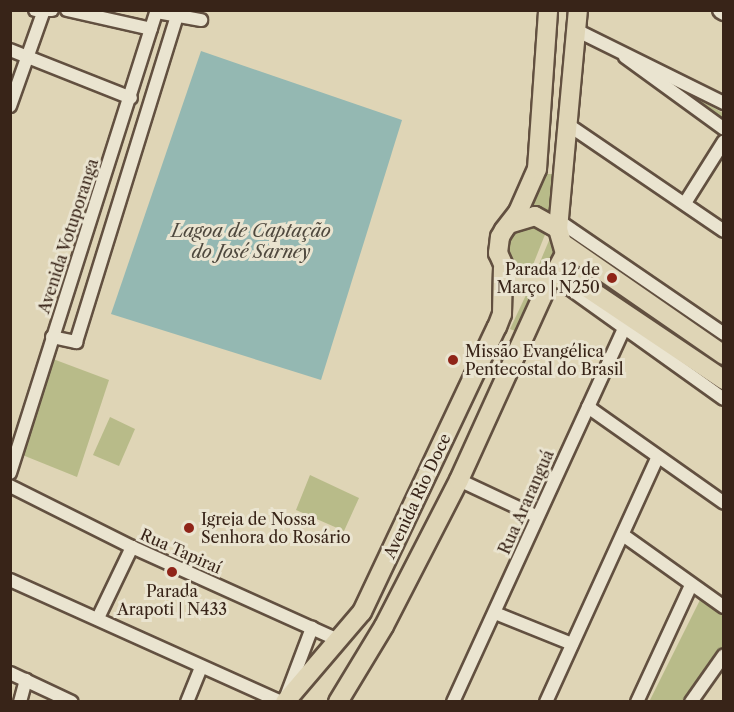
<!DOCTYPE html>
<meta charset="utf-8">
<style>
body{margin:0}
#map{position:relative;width:734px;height:712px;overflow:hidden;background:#dfd5b6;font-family:"Libre Caslon Text",serif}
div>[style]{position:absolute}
.green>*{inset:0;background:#b8bb89}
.water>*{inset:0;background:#94b8b2}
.roads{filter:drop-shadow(2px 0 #625040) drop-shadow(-2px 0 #625040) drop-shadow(0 2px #625040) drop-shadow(0 -2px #625040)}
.street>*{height:12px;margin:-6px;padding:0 6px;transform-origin:6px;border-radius:6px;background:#eae4d0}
.secondary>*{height:16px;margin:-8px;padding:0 8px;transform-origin:8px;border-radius:8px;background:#eae4d0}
.primary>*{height:18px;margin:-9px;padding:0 9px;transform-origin:9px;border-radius:9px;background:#dfd5b6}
.dots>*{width:16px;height:16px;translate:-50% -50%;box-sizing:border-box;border:3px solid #eae4d0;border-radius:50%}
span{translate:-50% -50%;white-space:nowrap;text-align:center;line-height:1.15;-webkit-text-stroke:6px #eae4d0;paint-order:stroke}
.street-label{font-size:16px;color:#382418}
.poi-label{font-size:16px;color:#382418}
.right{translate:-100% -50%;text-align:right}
.left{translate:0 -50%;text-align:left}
.water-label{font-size:18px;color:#4f493e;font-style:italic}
.frame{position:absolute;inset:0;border:12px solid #382418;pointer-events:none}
</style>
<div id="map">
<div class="green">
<i style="clip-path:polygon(676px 87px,723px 113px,723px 119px)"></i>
<i style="clip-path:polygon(547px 174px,554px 174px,549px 213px,530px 210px)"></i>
<i style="clip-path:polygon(528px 224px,548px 227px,527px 280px,503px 260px,507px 240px)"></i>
<i style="clip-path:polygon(553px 231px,562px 256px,532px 281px)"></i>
<i style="clip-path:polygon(526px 295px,533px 295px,515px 331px,510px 329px)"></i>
<i style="clip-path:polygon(53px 359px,109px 380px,77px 477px,20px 454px)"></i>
<i style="clip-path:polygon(110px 417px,135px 429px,119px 466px,93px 455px)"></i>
<i style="clip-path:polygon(310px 475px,359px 498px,344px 531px,296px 510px)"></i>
<i style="clip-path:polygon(701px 598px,723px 614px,723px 651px,685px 701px,649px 702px)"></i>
</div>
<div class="water">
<i style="clip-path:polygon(201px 51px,402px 120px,321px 380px,111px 314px)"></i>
</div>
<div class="roads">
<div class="street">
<i style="left:35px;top:10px;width:17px"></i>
<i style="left:67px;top:10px;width:86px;rotate:12.7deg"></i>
<i style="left:157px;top:12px;width:45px;rotate:10.3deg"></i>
<i style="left:578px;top:31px;width:163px;rotate:26.3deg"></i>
<i style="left:10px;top:50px;width:130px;rotate:21.6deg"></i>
<i style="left:625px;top:57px;width:122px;rotate:36deg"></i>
<i style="left:10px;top:106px;width:99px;rotate:-70.5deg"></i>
<i style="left:570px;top:126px;width:186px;rotate:34.3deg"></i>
<i style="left:685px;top:203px;width:73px;rotate:-57.8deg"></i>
<i style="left:559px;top:221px;width:200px;rotate:34.4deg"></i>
<i style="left:552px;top:276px;width:211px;rotate:35.6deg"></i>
<i style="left:52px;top:337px;width:25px;rotate:12deg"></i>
<i style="left:76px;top:342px;width:339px;rotate:-72.8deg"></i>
<i style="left:588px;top:407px;width:166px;rotate:35.2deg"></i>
<i style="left:10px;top:473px;width:486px;rotate:-72.4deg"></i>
<i style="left:459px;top:480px;width:85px;rotate:25.1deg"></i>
<i style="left:10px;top:486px;width:136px;rotate:26.6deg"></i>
<i style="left:132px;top:547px;width:228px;rotate:24.3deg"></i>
<i style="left:623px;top:535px;width:124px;rotate:35.5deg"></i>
<i style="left:10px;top:580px;width:298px;rotate:24.2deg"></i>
<i style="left:495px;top:613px;width:83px;rotate:21.9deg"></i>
<i style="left:98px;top:618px;width:79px;rotate:-64.4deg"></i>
<i style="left:10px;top:673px;width:68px;rotate:25.1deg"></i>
<i style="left:287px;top:694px;width:71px;rotate:-69.3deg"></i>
<i style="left:20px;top:702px;width:23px;rotate:-75deg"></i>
<i style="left:187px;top:702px;width:37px;rotate:-68deg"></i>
<i style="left:453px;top:702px;width:426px;rotate:-65.4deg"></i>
<i style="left:546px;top:702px;width:268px;rotate:-65.5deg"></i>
<i style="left:637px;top:702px;width:129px;rotate:-65.2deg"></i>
<i style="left:691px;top:702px;width:57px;rotate:-54.9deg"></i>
</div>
<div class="secondary">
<i style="left:721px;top:10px;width:4px;rotate:34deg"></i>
</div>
<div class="primary">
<i style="left:509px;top:224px;width:27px;rotate:-17deg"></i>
<i style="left:535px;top:216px;width:26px;rotate:29deg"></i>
<i style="left:558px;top:229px;width:26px;rotate:74deg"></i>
<i style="left:565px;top:254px;width:21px;rotate:118deg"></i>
<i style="left:555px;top:273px;width:17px;rotate:149deg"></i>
<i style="left:540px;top:282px;width:18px;rotate:180deg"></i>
<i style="left:522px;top:282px;width:17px;rotate:-149deg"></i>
<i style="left:507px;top:273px;width:22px;rotate:-114deg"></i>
<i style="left:498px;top:253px;width:16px;rotate:-83deg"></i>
<i style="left:500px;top:237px;width:8px;rotate:-60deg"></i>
<i style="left:504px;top:230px;width:23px;rotate:-52deg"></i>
<i style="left:518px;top:212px;width:47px;rotate:-66.2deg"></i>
<i style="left:537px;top:169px;width:159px;rotate:-86deg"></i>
<i style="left:558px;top:229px;width:220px;rotate:-84.8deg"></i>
<i style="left:565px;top:245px;width:193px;rotate:34.7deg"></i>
<i style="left:559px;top:269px;width:199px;rotate:33.9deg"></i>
<i style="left:285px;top:702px;width:118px;rotate:-49.5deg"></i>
<i style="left:362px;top:612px;width:315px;rotate:-64.7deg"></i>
<i style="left:497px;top:327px;width:14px;rotate:-69deg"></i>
<i style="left:502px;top:314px;width:46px;rotate:-88.8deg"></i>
<i style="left:338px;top:702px;width:89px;rotate:-58.8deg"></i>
<i style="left:384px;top:626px;width:164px;rotate:-62.8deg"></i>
<i style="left:459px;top:480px;width:223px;rotate:-65.6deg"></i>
</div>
</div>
<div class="dots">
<i style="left:612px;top:278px;background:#8f2418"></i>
<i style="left:453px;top:360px;background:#8f2418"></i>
<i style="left:189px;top:528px;background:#8f2418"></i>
<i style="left:172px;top:572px;background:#8f2418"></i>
</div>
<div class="street-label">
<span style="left:68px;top:236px;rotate:-72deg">Avenida Votuporanga</span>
<span style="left:417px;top:496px;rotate:-65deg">Avenida Rio Doce</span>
<span style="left:526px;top:502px;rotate:-66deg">Rua Araranguá</span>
<span style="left:181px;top:551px;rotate:24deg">Rua Tapiraí</span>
</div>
<div class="poi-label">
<span class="right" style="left:600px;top:278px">Parada 12 de<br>Março | N250</span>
<span class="left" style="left:465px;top:360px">Missão Evangélica<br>Pentecostal do Brasil</span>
<span class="left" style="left:201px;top:528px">Igreja de Nossa<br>Senhora do Rosário</span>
<span style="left:172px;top:600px">Parada<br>Arapoti | N433</span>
</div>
<div class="water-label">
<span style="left:251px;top:242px">Lagoa de Captação<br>do José Sarney</span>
</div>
<div class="frame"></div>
</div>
